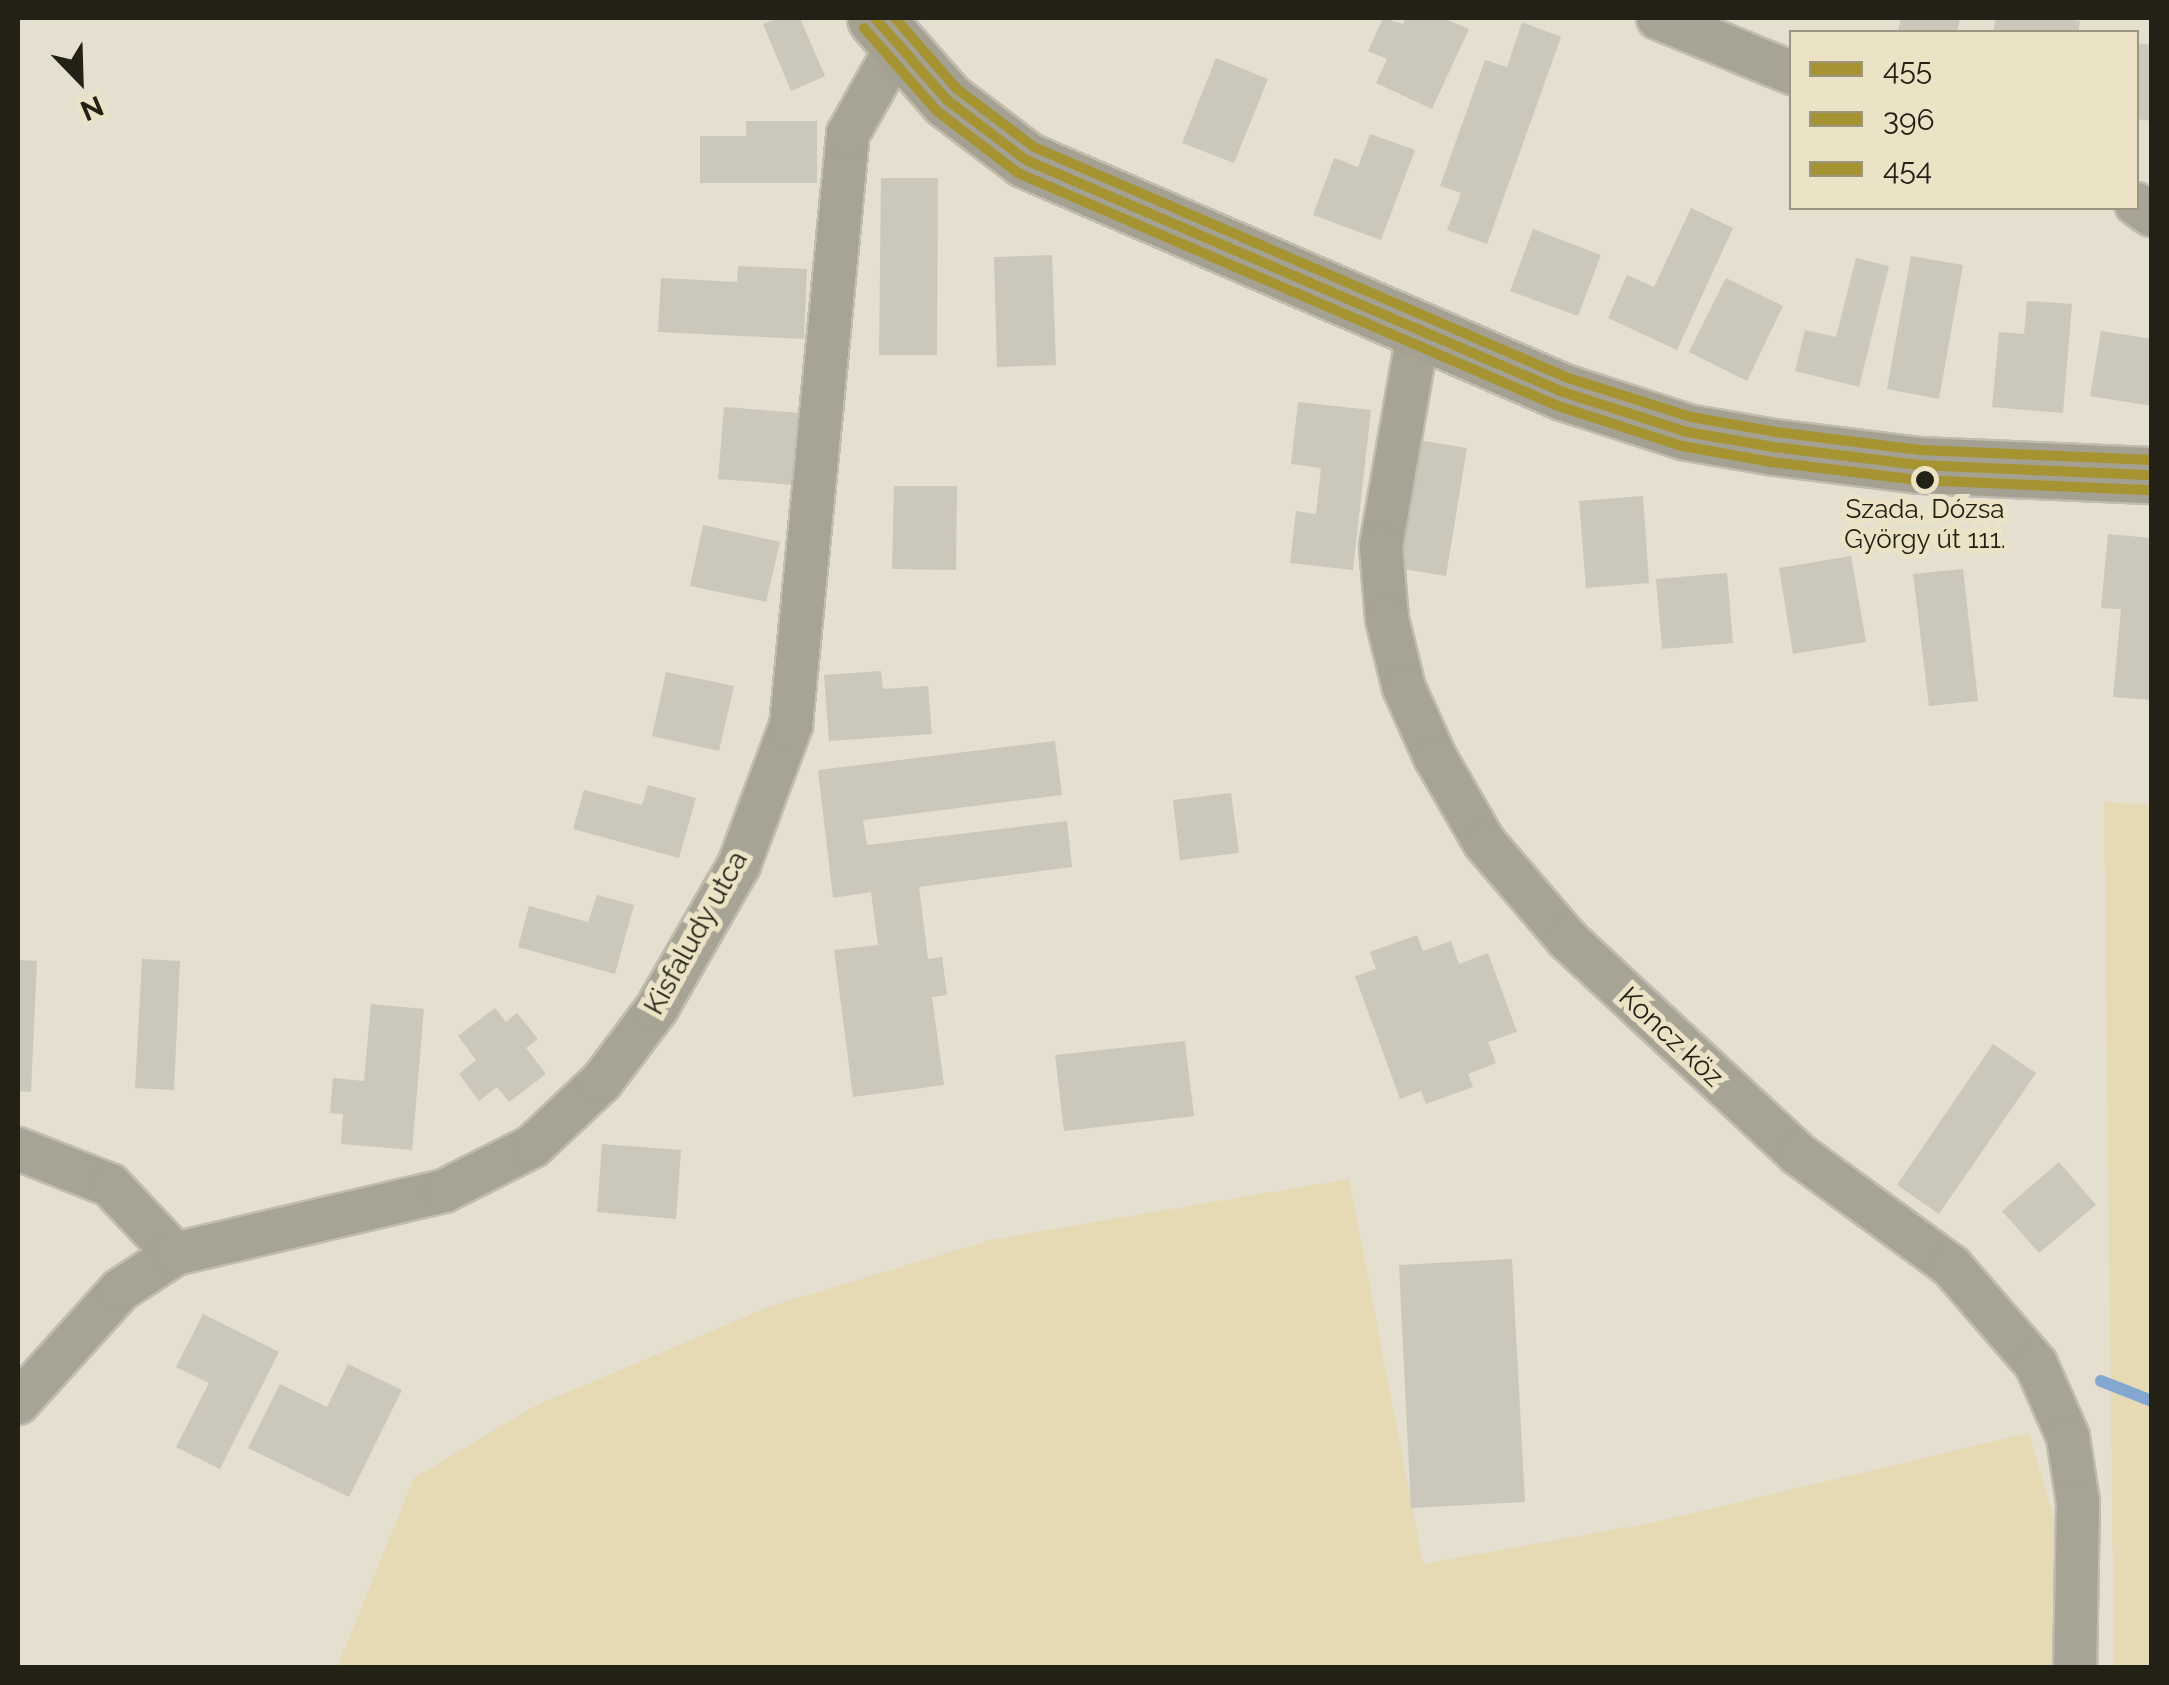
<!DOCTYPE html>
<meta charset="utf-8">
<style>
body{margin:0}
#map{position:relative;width:2169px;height:1685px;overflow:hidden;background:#e4dfcf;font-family:Raleway,sans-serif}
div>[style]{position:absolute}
.green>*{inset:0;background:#e5dab4}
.stream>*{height:12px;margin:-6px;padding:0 6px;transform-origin:6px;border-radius:6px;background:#83a7d1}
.building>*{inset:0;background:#cbc7bb}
.roads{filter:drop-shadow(2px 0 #c0bcaf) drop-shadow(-2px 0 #c0bcaf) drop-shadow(0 2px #c0bcaf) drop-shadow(0 -2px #c0bcaf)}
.minor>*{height:42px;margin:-21px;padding:0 21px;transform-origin:21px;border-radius:21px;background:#a7a395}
.secondary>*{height:55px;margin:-27.5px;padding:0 27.5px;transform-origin:27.5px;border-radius:27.5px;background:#a5a192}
.bus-1>*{height:10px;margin:-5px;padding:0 5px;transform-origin:5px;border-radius:5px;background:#a59431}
.bus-2>*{height:10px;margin:-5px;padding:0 5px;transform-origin:5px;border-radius:5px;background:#a59431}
.bus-3>*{height:10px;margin:-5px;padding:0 5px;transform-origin:5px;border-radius:5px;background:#a59431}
.dots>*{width:28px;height:28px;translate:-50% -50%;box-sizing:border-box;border:5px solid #ece3c7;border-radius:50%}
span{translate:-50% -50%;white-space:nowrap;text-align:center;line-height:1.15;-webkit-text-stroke:10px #ece3c7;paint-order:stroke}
.bus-label{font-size:26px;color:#232016}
.street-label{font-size:28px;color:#232016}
.frame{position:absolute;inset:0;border:20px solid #232016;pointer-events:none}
.legend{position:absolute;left:1789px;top:30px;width:350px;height:180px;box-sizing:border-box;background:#ece3c7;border:2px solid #9c9580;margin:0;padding:12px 18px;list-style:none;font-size:30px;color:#232016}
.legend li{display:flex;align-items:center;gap:20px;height:50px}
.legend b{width:50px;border:2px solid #9c9580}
.north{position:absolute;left:30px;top:30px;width:100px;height:100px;-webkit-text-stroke:8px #ece3c7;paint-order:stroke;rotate:157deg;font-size:28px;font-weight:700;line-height:40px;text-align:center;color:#232016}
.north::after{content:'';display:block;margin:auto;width:35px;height:45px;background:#232016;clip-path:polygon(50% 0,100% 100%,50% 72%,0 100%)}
</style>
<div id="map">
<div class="green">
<i style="clip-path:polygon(2104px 802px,2151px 805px,2151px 1667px,2114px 1667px)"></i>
<i style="clip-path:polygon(1349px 1179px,1423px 1564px,1651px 1523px,2029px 1433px,2054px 1519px,2053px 1667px,337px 1668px,414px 1478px,533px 1407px,771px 1306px,990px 1240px)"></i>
</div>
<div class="stream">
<i style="left:2101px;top:1381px;width:55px;rotate:21.4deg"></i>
</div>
<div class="building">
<i style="clip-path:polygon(778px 18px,800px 18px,825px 76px,791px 91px,763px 24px)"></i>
<i style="clip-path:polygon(1383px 18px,1403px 24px,1406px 18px,1443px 18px,1469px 29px,1432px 109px,1376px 83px,1387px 59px,1368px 51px)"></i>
<i style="clip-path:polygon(1901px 18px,1960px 18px,1957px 32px,1898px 32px)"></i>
<i style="clip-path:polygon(1996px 18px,2060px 18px,2080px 21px,2078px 32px,1993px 32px)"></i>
<i style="clip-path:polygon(1522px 22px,1561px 37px,1487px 244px,1447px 230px,1461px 193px,1440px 186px,1485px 60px,1507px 67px)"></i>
<i style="clip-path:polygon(2136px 43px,2152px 45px,2152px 121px,2136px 119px)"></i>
<i style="clip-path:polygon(1216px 58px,1268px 79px,1234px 163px,1182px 143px)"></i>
<i style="clip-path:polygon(746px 121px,817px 121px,817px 183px,700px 183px,700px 136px,746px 136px)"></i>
<i style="clip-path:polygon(1370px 134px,1415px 150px,1381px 240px,1313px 215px,1334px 158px,1358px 167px)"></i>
<i style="clip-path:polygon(881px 178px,938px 178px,937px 355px,879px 355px)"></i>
<i style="clip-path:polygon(1691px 208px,1733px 228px,1677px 350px,1608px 318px,1627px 275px,1654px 287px)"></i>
<i style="clip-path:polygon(1533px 229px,1601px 255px,1578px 316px,1510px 291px)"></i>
<i style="clip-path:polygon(1052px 255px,1056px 365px,997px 367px,994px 257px)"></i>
<i style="clip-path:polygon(1911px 256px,1963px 265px,1939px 399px,1887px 389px)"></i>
<i style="clip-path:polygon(1856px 258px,1889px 266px,1859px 387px,1795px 371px,1805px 330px,1836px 337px)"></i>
<i style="clip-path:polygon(738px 266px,807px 269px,804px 339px,658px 332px,661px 278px,737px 282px)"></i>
<i style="clip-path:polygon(1726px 278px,1783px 306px,1747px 381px,1689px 352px)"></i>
<i style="clip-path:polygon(2027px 301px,2072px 304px,2063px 413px,1992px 407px,1999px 332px,2024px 334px)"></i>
<i style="clip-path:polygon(2101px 331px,2152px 339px,2152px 406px,2090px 396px)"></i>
<i style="clip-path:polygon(1298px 402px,1371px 410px,1353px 570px,1290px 563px,1296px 511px,1316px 514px,1321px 468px,1291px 464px)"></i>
<i style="clip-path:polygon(724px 407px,801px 413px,795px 485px,718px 479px)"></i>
<i style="clip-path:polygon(1418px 440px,1467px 448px,1446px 576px,1397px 568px)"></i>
<i style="clip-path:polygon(894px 486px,957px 486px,956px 570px,892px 569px)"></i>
<i style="clip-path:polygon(1643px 496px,1649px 583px,1586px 588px,1579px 501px)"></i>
<i style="clip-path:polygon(703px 525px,780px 542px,766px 602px,690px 586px)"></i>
<i style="clip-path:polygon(2108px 534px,2152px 538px,2152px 700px,2113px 697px,2121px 609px,2101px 608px)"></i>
<i style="clip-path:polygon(1851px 556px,1866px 642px,1793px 654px,1779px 568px)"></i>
<i style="clip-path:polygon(1963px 569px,1978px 701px,1929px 706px,1913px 574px)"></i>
<i style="clip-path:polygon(1727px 573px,1733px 643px,1662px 649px,1656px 579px)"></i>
<i style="clip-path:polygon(881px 671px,883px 689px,928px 686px,932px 734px,829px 741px,824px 675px)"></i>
<i style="clip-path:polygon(666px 672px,734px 686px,719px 751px,652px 736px)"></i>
<i style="clip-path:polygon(1055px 741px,1062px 795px,863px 820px,867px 845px,1067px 821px,1072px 867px,919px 887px,928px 959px,942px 957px,947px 995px,932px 997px,944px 1085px,853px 1097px,834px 950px,878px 945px,871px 892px,833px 898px,818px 770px)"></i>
<i style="clip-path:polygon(648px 785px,696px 798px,679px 858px,573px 829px,584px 790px,642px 805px)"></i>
<i style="clip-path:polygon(1231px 793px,1239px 853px,1180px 860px,1173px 800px)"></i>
<i style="clip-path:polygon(597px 895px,634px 905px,615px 974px,518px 947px,529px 906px,588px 922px)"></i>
<i style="clip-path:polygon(1417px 935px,1423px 951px,1451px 941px,1459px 964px,1488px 953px,1517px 1032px,1488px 1042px,1496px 1063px,1468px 1074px,1473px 1087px,1426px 1104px,1421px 1091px,1400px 1099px,1355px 976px,1376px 969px,1370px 952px)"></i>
<i style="clip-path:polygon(142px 959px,180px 961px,174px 1090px,135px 1088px)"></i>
<i style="clip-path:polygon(18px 960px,37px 961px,31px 1092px,18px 1091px)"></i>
<i style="clip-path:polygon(371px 1004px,424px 1009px,412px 1150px,341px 1144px,343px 1114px,330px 1113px,333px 1078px,364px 1081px)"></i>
<i style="clip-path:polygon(495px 1008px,506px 1022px,517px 1013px,538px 1039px,526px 1048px,546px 1074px,509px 1102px,497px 1087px,479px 1101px,459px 1074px,476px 1060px,458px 1036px)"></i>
<i style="clip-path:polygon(1185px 1041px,1194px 1116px,1064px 1131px,1055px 1055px)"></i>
<i style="clip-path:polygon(1993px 1044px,2036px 1073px,1939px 1214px,1897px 1185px)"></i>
<i style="clip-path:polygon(602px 1144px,681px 1150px,676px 1219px,597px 1212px)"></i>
<i style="clip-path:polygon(2059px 1162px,2096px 1205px,2039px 1253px,2002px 1211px)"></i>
<i style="clip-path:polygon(1512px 1259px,1525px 1502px,1411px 1508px,1399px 1265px)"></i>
<i style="clip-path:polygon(203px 1314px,279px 1352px,220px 1469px,176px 1447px,209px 1383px,176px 1367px)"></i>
<i style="clip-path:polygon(348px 1364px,402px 1390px,349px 1497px,248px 1448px,280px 1384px,327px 1407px)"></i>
</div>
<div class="roads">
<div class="minor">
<i style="left:1658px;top:18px;width:145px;rotate:22.3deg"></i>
<i style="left:2136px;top:204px;width:19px;rotate:35deg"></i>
<i style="left:1418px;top:334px;width:216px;rotate:99.9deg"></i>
<i style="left:1381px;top:547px;width:72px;rotate:85.2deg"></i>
<i style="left:1387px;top:619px;width:71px;rotate:76.2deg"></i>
<i style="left:1404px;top:688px;width:76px;rotate:65.8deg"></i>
<i style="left:1435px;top:757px;width:98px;rotate:60deg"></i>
<i style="left:1484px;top:842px;width:129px;rotate:49.4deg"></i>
<i style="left:1568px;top:940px;width:314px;rotate:42.9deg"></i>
<i style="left:1798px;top:1154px;width:190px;rotate:36.2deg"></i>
<i style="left:1951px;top:1266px;width:130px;rotate:49.1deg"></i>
<i style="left:2036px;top:1364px;width:80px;rotate:66.3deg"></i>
<i style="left:2068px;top:1437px;width:66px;rotate:81.3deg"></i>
<i style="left:2078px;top:1502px;width:166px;rotate:91deg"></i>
<i style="left:18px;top:1149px;width:99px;rotate:21.4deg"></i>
<i style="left:110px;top:1185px;width:95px;rotate:46.7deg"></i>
<i style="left:18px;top:1403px;width:152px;rotate:-47.9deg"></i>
<i style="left:120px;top:1290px;width:66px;rotate:-33.2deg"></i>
<i style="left:175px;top:1254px;width:276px;rotate:-13.2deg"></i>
<i style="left:444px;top:1191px;width:100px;rotate:-26.8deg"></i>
<i style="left:533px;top:1146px;width:95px;rotate:-43.3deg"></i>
<i style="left:602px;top:1081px;width:91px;rotate:-53deg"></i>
<i style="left:657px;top:1008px;width:165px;rotate:-60.2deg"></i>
<i style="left:739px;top:865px;width:149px;rotate:-69.6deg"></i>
<i style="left:791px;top:725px;width:594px;rotate:-84.49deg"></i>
<i style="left:848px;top:134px;width:102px;rotate:-60.7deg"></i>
</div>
<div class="secondary">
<i style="left:875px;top:18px;width:109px;rotate:48.7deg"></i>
<i style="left:947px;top:100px;width:99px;rotate:37.2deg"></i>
<i style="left:1026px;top:160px;width:585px;rotate:23.37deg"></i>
<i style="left:1563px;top:392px;width:130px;rotate:17.9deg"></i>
<i style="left:1687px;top:432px;width:88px;rotate:9.8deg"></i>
<i style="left:1774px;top:447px;width:146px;rotate:7.1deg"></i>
<i style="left:1919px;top:465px;width:233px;rotate:2.5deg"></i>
</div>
</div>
<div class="bus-1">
<i style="left:875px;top:18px;width:109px;rotate:48.7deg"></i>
<i style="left:947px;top:100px;width:99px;rotate:37.2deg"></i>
<i style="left:1026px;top:160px;width:585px;rotate:23.37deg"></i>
<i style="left:1563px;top:392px;width:130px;rotate:17.9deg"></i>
<i style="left:1687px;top:432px;width:88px;rotate:9.8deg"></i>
<i style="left:1774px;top:447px;width:146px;rotate:7.1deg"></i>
<i style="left:1919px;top:465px;width:233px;rotate:2.5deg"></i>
</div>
<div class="bus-2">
<i style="left:864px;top:28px;width:111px;rotate:48.7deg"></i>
<i style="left:937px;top:111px;width:102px;rotate:37.4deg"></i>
<i style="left:1018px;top:173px;width:588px;rotate:23.34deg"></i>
<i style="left:1558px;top:406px;width:130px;rotate:17.9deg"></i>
<i style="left:1682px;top:446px;width:91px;rotate:10.1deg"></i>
<i style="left:1772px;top:462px;width:147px;rotate:7deg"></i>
<i style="left:1918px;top:480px;width:233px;rotate:2.5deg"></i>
</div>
<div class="bus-3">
<i style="left:895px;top:18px;width:94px;rotate:48.9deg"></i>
<i style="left:957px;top:89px;width:96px;rotate:37deg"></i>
<i style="left:1034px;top:147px;width:582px;rotate:23.39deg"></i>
<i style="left:1568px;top:378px;width:129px;rotate:17.6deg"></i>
<i style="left:1691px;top:417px;width:86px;rotate:10deg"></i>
<i style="left:1776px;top:432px;width:145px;rotate:7.1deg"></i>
<i style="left:1920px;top:450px;width:232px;rotate:2.5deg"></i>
</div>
<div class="dots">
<i style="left:1925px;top:480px;background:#232016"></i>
</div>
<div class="bus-label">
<span style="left:1925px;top:525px">Szada, Dózsa<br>György út 111.</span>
</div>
<div class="street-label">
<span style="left:696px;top:933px;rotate:-61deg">Kisfaludy utca</span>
<span style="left:1671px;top:1037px;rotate:43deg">Koncz köz</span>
</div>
<div class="frame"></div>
<ul class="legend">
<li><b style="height:12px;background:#a59431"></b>455</li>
<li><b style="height:12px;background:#a59431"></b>396</li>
<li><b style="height:12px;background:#a59431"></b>454</li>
</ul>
<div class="north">N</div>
</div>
